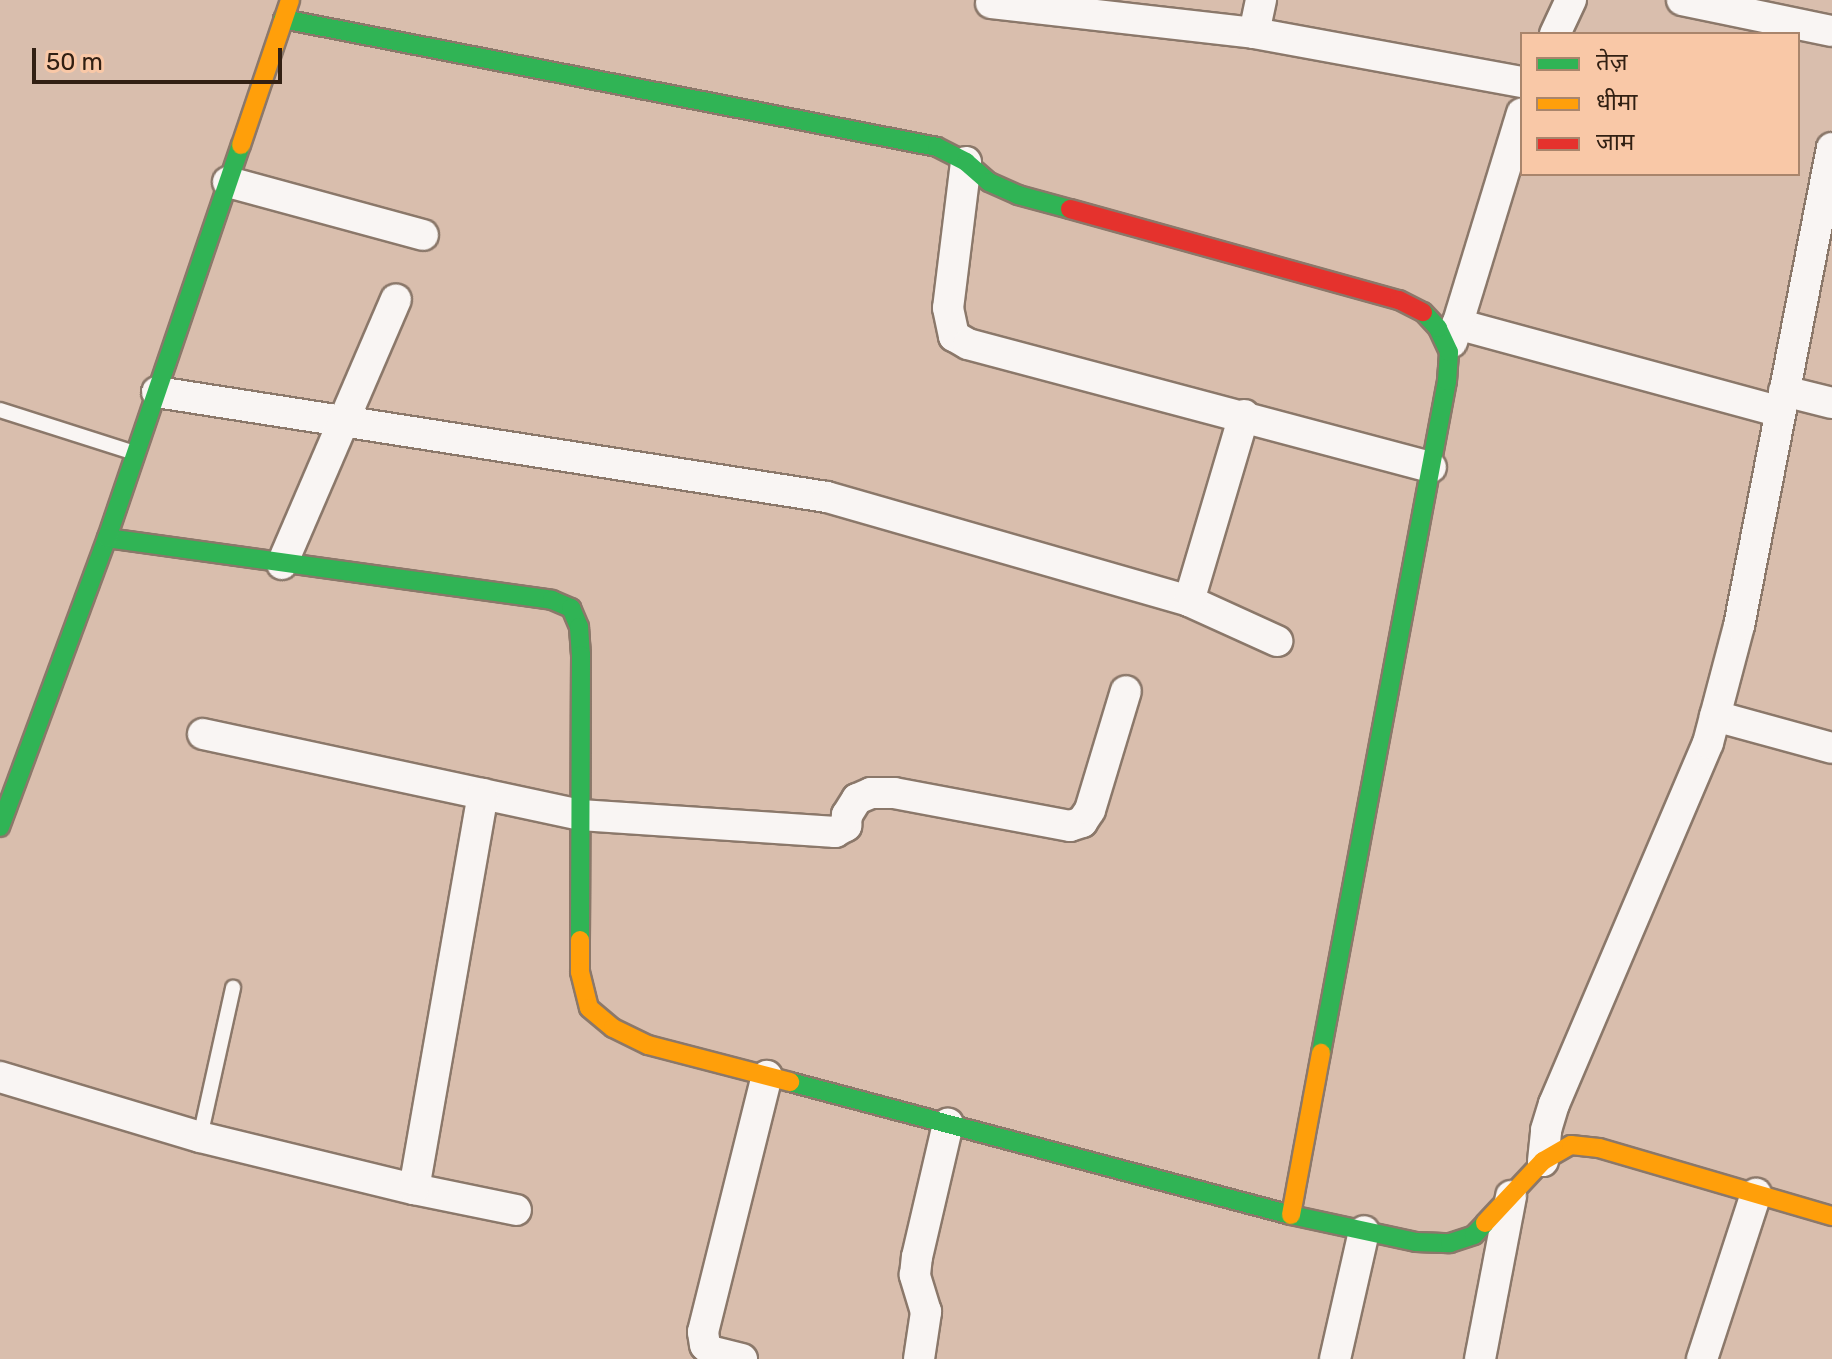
<!DOCTYPE html>
<meta charset="utf-8">
<style>
body{margin:0}
#map{position:relative;width:1832px;height:1359px;overflow:hidden;background:#d9bead;font-family:Rubik,"Noto Sans Devanagari",sans-serif}
div>[style]{position:absolute}
.roads{filter:drop-shadow(2px 0 #8b786a) drop-shadow(-2px 0 #8b786a) drop-shadow(0 2px #8b786a) drop-shadow(0 -2px #8b786a)}
.lane>*{height:14px;margin:-7px;padding:0 7px;transform-origin:7px;border-radius:7px;background:#f9f5f3}
.street>*{height:30px;margin:-15px;padding:0 15px;transform-origin:15px;border-radius:15px;background:#f9f5f3}
.fast>*{height:18px;margin:-9px;padding:0 9px;transform-origin:9px;border-radius:9px;background:#30b455}
.slow>*{height:18px;margin:-9px;padding:0 9px;transform-origin:9px;border-radius:9px;background:#ff9f0a}
.jam>*{height:18px;margin:-9px;padding:0 9px;transform-origin:9px;border-radius:9px;background:#e5322d}
span{translate:-50% -50%;white-space:nowrap;text-align:center;line-height:1.15;-webkit-text-stroke:6px #f9c8a7;paint-order:stroke}
.legend{position:absolute;left:1520px;top:32px;width:280px;height:144px;box-sizing:border-box;background:#f9c8a7;border:2px solid #a9856c;margin:0;padding:10px 14px;list-style:none;font-size:24px;color:#322013}
.legend li{display:flex;align-items:center;gap:16px;height:40px}
.legend b{width:40px;border:2px solid #a9856c}
.scale{position:absolute;left:32px;top:48px;width:250px;height:36px;box-sizing:border-box;border:4px solid #322013;border-top:0;padding-left:10px;font-size:24px;line-height:28px;white-space:nowrap;color:#322013;-webkit-text-stroke:6px #f9c8a7;paint-order:stroke}
</style>
<div id="map">
<div class="roads">
<div class="lane">
<i style="left:0;top:410px;width:139px;rotate:17.7deg"></i>
<i style="left:200px;top:1137px;width:153px;rotate:-77.5deg"></i>
</div>
<div class="street">
<i style="left:1682px;top:0;width:153px;rotate:11.7deg"></i>
<i style="left:991px;top:3px;width:265px;rotate:6.5deg"></i>
<i style="left:1254px;top:33px;width:272px;rotate:10.4deg"></i>
<i style="left:1254px;top:33px;width:34px;rotate:-78deg"></i>
<i style="left:1555px;top:34px;width:38px;rotate:-65deg"></i>
<i style="left:966px;top:162px;width:147px;rotate:97deg"></i>
<i style="left:948px;top:308px;width:29px;rotate:78deg"></i>
<i style="left:954px;top:336px;width:16px;rotate:30deg"></i>
<i style="left:968px;top:344px;width:479px;rotate:14.9deg"></i>
<i style="left:228px;top:182px;width:202px;rotate:15.2deg"></i>
<i style="left:1457px;top:324px;width:335px;rotate:15.2deg"></i>
<i style="left:1452px;top:342px;width:239px;rotate:-73deg"></i>
<i style="left:1784px;top:391px;width:49px;rotate:14deg"></i>
<i style="left:157px;top:392px;width:678px;rotate:8.91deg"></i>
<i style="left:827px;top:497px;width:377px;rotate:16deg"></i>
<i style="left:1189px;top:601px;width:97px;rotate:24.4deg"></i>
<i style="left:282px;top:564px;width:288px;rotate:-66.7deg"></i>
<i style="left:1189px;top:601px;width:194px;rotate:-73.5deg"></i>
<i style="left:1715px;top:716px;width:121px;rotate:15.3deg"></i>
<i style="left:203px;top:734px;width:386px;rotate:12.1deg"></i>
<i style="left:580px;top:815px;width:256px;rotate:3.8deg"></i>
<i style="left:835px;top:832px;width:13px;rotate:-29deg"></i>
<i style="left:846px;top:826px;width:11px;rotate:-85deg"></i>
<i style="left:847px;top:815px;width:19px;rotate:-58deg"></i>
<i style="left:857px;top:799px;width:15px;rotate:-23deg"></i>
<i style="left:871px;top:793px;width:23px"></i>
<i style="left:894px;top:793px;width:179px;rotate:10.6deg"></i>
<i style="left:1070px;top:826px;width:13px;rotate:-18deg"></i>
<i style="left:1082px;top:822px;width:14px;rotate:-56deg"></i>
<i style="left:1090px;top:810px;width:124px;rotate:-73.2deg"></i>
<i style="left:0;top:1077px;width:209px;rotate:16.7deg"></i>
<i style="left:200px;top:1137px;width:220px;rotate:13.7deg"></i>
<i style="left:414px;top:1189px;width:104px;rotate:11.6deg"></i>
<i style="left:1543px;top:1161px;width:31px;rotate:-84deg"></i>
<i style="left:1546px;top:1130px;width:27px;rotate:-73deg"></i>
<i style="left:1554px;top:1104px;width:392px;rotate:-66.9deg"></i>
<i style="left:1708px;top:743px;width:121px;rotate:-75.2deg"></i>
<i style="left:1739px;top:626px;width:487px;rotate:-79deg"></i>
<i style="left:414px;top:1189px;width:401px;rotate:-80.1deg"></i>
<i style="left:742px;top:1359px;width:32px;rotate:-166deg"></i>
<i style="left:711px;top:1351px;width:8px;rotate:-135deg"></i>
<i style="left:705px;top:1345px;width:13px;rotate:-99deg"></i>
<i style="left:703px;top:1332px;width:264px;rotate:-76deg"></i>
<i style="left:919px;top:1359px;width:48px;rotate:-81.5deg"></i>
<i style="left:926px;top:1312px;width:39px;rotate:-107deg"></i>
<i style="left:915px;top:1275px;width:18px;rotate:-84deg"></i>
<i style="left:917px;top:1257px;width:137px;rotate:-76.9deg"></i>
<i style="left:1335px;top:1359px;width:131px;rotate:-77.2deg"></i>
<i style="left:1480px;top:1359px;width:166px;rotate:-79.2deg"></i>
<i style="left:1702px;top:1359px;width:174px;rotate:-71.9deg"></i>
</div>
<div class="fast">
<i style="left:283px;top:19px;width:666px;rotate:11.07deg"></i>
<i style="left:937px;top:147px;width:33px;rotate:27deg"></i>
<i style="left:966px;top:162px;width:30px;rotate:41deg"></i>
<i style="left:989px;top:182px;width:32px;rotate:24deg"></i>
<i style="left:1018px;top:195px;width:54px;rotate:15.1deg"></i>
<i style="left:107px;top:538px;width:449px;rotate:7.9deg"></i>
<i style="left:552px;top:600px;width:21px;rotate:23deg"></i>
<i style="left:571px;top:608px;width:21px;rotate:67deg"></i>
<i style="left:579px;top:627px;width:28px;rotate:86deg"></i>
<i style="left:581px;top:655px;width:285px;rotate:90.2deg"></i>
<i style="left:0;top:827px;width:308px;rotate:-69.7deg"></i>
<i style="left:107px;top:538px;width:415px;rotate:-71.2deg"></i>
<i style="left:1321px;top:1053px;width:684px;rotate:-79.38deg"></i>
<i style="left:1447px;top:381px;width:29px;rotate:-86deg"></i>
<i style="left:1449px;top:352px;width:26px;rotate:-115deg"></i>
<i style="left:1438px;top:328px;width:22px;rotate:-133deg"></i>
<i style="left:790px;top:1082px;width:518px;rotate:14.87deg"></i>
<i style="left:1291px;top:1215px;width:128px;rotate:12.2deg"></i>
<i style="left:1416px;top:1242px;width:34px;rotate:2deg"></i>
<i style="left:1450px;top:1243px;width:25px;rotate:-18deg"></i>
<i style="left:1474px;top:1235px;width:16px;rotate:-47deg"></i>
</div>
<div class="slow">
<i style="left:241px;top:145px;width:153px;rotate:-71.3deg"></i>
<i style="left:580px;top:940px;width:32px;rotate:90deg"></i>
<i style="left:580px;top:972px;width:37px;rotate:76deg"></i>
<i style="left:589px;top:1008px;width:31px;rotate:40deg"></i>
<i style="left:613px;top:1028px;width:39px;rotate:26deg"></i>
<i style="left:648px;top:1045px;width:147px;rotate:14.6deg"></i>
<i style="left:1291px;top:1215px;width:165px;rotate:-79.5deg"></i>
<i style="left:1485px;top:1223px;width:85px;rotate:-46.9deg"></i>
<i style="left:1543px;top:1161px;width:32px;rotate:-30deg"></i>
<i style="left:1571px;top:1145px;width:28px;rotate:6deg"></i>
<i style="left:1599px;top:1148px;width:243px;rotate:16.3deg"></i>
</div>
<div class="jam">
<i style="left:1070px;top:209px;width:341px;rotate:15.5deg"></i>
<i style="left:1399px;top:300px;width:27px;rotate:27deg"></i>
</div>
</div>
<ul class="legend">
<li><b style="height:10px;background:#30b455"></b>तेज़</li>
<li><b style="height:10px;background:#ff9f0a"></b>धीमा</li>
<li><b style="height:10px;background:#e5322d"></b>जाम</li>
</ul>
<div class="scale">50 m</div>
</div>
